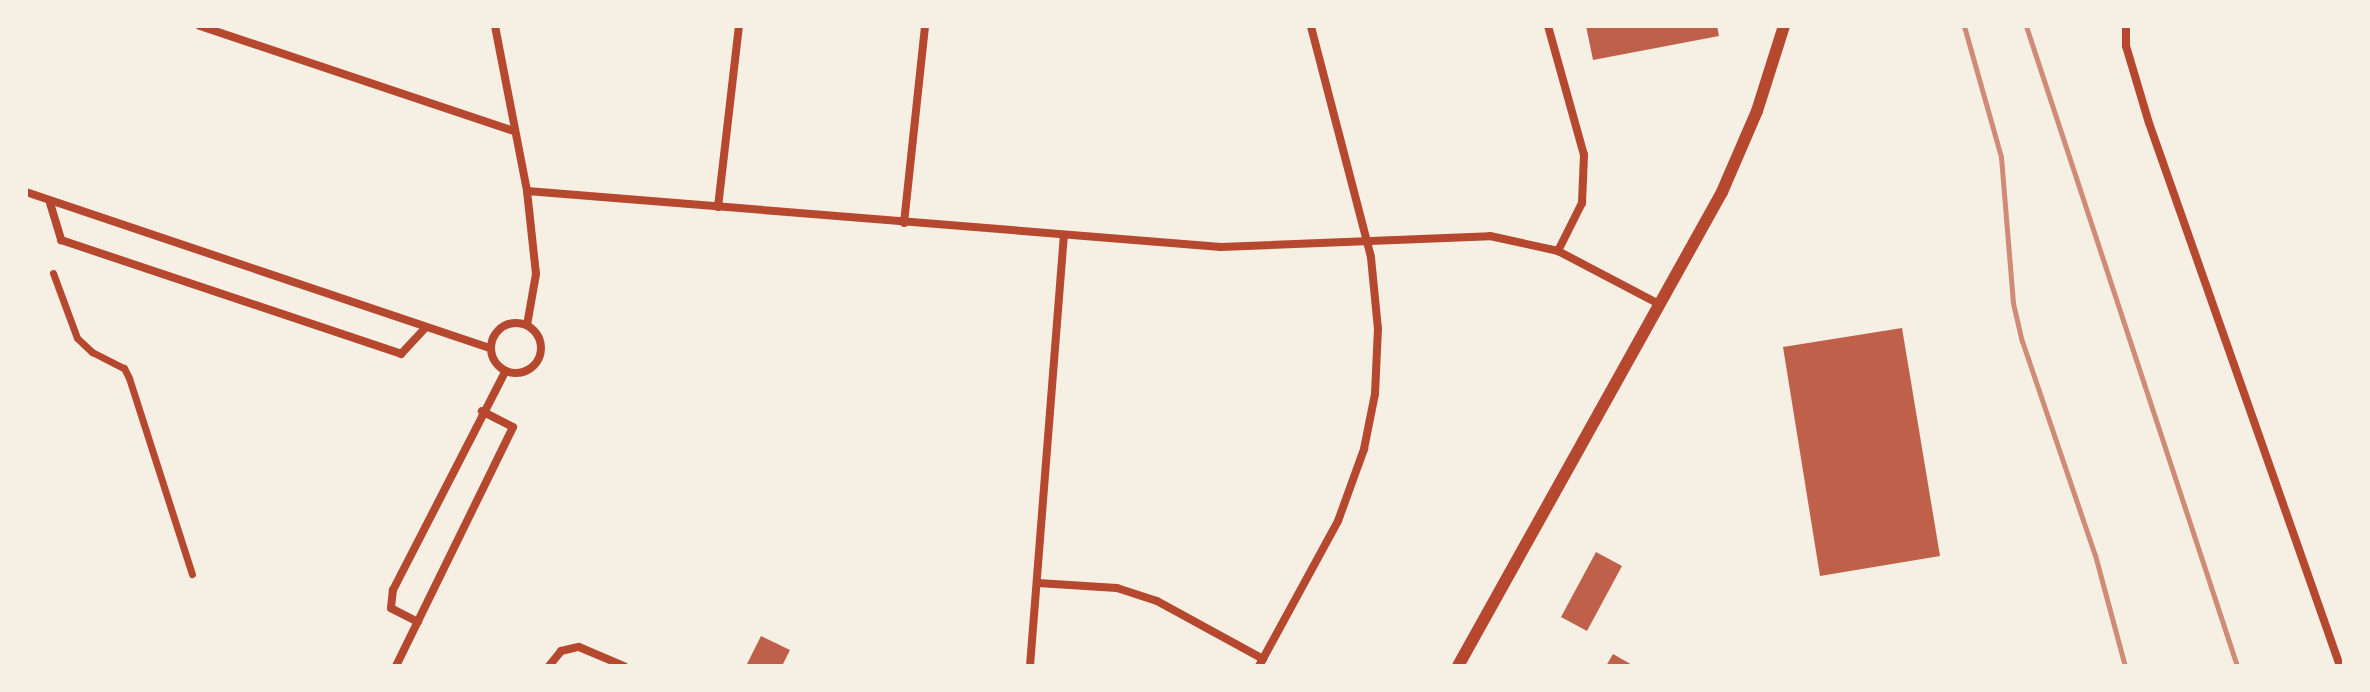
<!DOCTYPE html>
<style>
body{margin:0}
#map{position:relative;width:2370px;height:692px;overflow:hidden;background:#f6efe4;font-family:"Varela Round",sans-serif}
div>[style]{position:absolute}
.building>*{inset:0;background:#bf614a}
.pedestrian>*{height:7px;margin:-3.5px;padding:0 3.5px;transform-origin:3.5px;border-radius:3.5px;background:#b5482f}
.minor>*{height:8px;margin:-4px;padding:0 4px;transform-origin:4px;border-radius:4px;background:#b5482f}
.minor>.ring{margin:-4px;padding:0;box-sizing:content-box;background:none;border:8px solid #b5482f;border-radius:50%}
.tertiary>*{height:12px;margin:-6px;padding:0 6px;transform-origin:6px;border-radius:6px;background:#b5482f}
.rail>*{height:5px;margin:-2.5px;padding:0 2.5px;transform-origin:2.5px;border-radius:2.5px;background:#cf8b77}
span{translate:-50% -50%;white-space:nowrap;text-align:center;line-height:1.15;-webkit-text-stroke:6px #f6efe4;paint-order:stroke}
.frame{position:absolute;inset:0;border:28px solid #f6efe4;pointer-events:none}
</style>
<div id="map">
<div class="building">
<i style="clip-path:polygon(1586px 26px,1717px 26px,1719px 36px,1593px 60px)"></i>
<i style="clip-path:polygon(1902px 328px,1940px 556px,1820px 576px,1783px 347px)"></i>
<i style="clip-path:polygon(1596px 552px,1622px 566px,1587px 631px,1561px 617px)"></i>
<i style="clip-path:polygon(761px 636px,790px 650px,782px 666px,746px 666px)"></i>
<i style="clip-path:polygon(1613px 654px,1634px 666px,1606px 666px)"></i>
</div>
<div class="pedestrian">
<i style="left:53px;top:273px;width:69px;rotate:69.7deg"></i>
<i style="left:77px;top:338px;width:21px;rotate:43deg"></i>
<i style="left:92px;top:352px;width:36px;rotate:27deg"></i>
<i style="left:124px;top:368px;width:11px;rotate:63deg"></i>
<i style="left:129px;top:378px;width:206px;rotate:72.2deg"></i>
</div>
<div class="minor">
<i style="left:200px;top:26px;width:330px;rotate:18.5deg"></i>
<i style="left:495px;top:26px;width:168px;rotate:79deg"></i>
<i style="left:527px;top:191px;width:83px;rotate:83.8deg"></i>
<i style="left:536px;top:274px;width:52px;rotate:100deg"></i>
<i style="left:1548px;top:26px;width:134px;rotate:74.4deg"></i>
<i style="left:1584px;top:155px;width:48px;rotate:92.4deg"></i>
<i style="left:1582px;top:203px;width:54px;rotate:116.6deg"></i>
<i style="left:2126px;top:26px;width:20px;rotate:90deg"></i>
<i style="left:2126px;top:46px;width:80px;rotate:73.4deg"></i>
<i style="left:2149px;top:123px;width:576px;rotate:70.62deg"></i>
<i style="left:527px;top:191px;width:696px;rotate:4.61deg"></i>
<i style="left:1221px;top:247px;width:269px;rotate:-2.3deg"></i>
<i style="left:1490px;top:236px;width:70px;rotate:12.4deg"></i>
<i style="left:1558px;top:251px;width:114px;rotate:27.7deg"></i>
<i style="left:26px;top:192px;width:490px;rotate:18.6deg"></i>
<i style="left:50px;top:203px;width:39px;rotate:73deg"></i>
<i style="left:61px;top:240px;width:359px;rotate:18.5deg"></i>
<i style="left:401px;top:354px;width:34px;rotate:-47deg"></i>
<i style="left:718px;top:207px;width:182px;rotate:-83.4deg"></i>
<i style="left:904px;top:223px;width:198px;rotate:-83.9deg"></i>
<i class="ring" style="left:491px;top:323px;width:42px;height:42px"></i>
<i style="left:1038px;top:583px;width:79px;rotate:3.6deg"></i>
<i style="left:1117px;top:588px;width:42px;rotate:18deg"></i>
<i style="left:1157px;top:601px;width:121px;rotate:28.7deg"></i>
<i style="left:418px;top:622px;width:30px;rotate:-153deg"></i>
<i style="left:391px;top:608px;width:18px;rotate:-84deg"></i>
<i style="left:393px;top:590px;width:245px;rotate:-62.8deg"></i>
<i style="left:396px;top:666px;width:266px;rotate:-63.9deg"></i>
<i style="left:513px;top:427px;width:35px;rotate:-153deg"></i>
<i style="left:549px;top:666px;width:19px;rotate:-51deg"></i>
<i style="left:561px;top:651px;width:18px;rotate:-13deg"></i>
<i style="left:579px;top:647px;width:49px;rotate:22.9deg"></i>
<i style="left:1030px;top:666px;width:430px;rotate:-85.5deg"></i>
<i style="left:1259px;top:666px;width:165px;rotate:-61.4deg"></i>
<i style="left:1338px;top:521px;width:77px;rotate:-70.1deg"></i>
<i style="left:1364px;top:449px;width:56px;rotate:-78.7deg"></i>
<i style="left:1375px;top:394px;width:65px;rotate:-87.4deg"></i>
<i style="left:1378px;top:329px;width:72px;rotate:-95.6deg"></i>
<i style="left:1371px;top:257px;width:239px;rotate:-104.6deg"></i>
</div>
<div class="tertiary">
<i style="left:1458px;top:666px;width:543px;rotate:-60.88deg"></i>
<i style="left:1722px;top:192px;width:88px;rotate:-66.6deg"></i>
<i style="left:1757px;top:111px;width:89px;rotate:-72.4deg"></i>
</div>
<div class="rail">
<i style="left:1964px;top:26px;width:136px;rotate:74.2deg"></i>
<i style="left:2001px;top:157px;width:146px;rotate:85.3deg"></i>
<i style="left:2013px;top:303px;width:39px;rotate:77deg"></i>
<i style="left:2022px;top:341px;width:226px;rotate:71.2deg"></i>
<i style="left:2095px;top:555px;width:115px;rotate:74.9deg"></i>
<i style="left:2026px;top:26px;width:674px;rotate:71.75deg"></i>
</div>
<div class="frame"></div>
</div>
